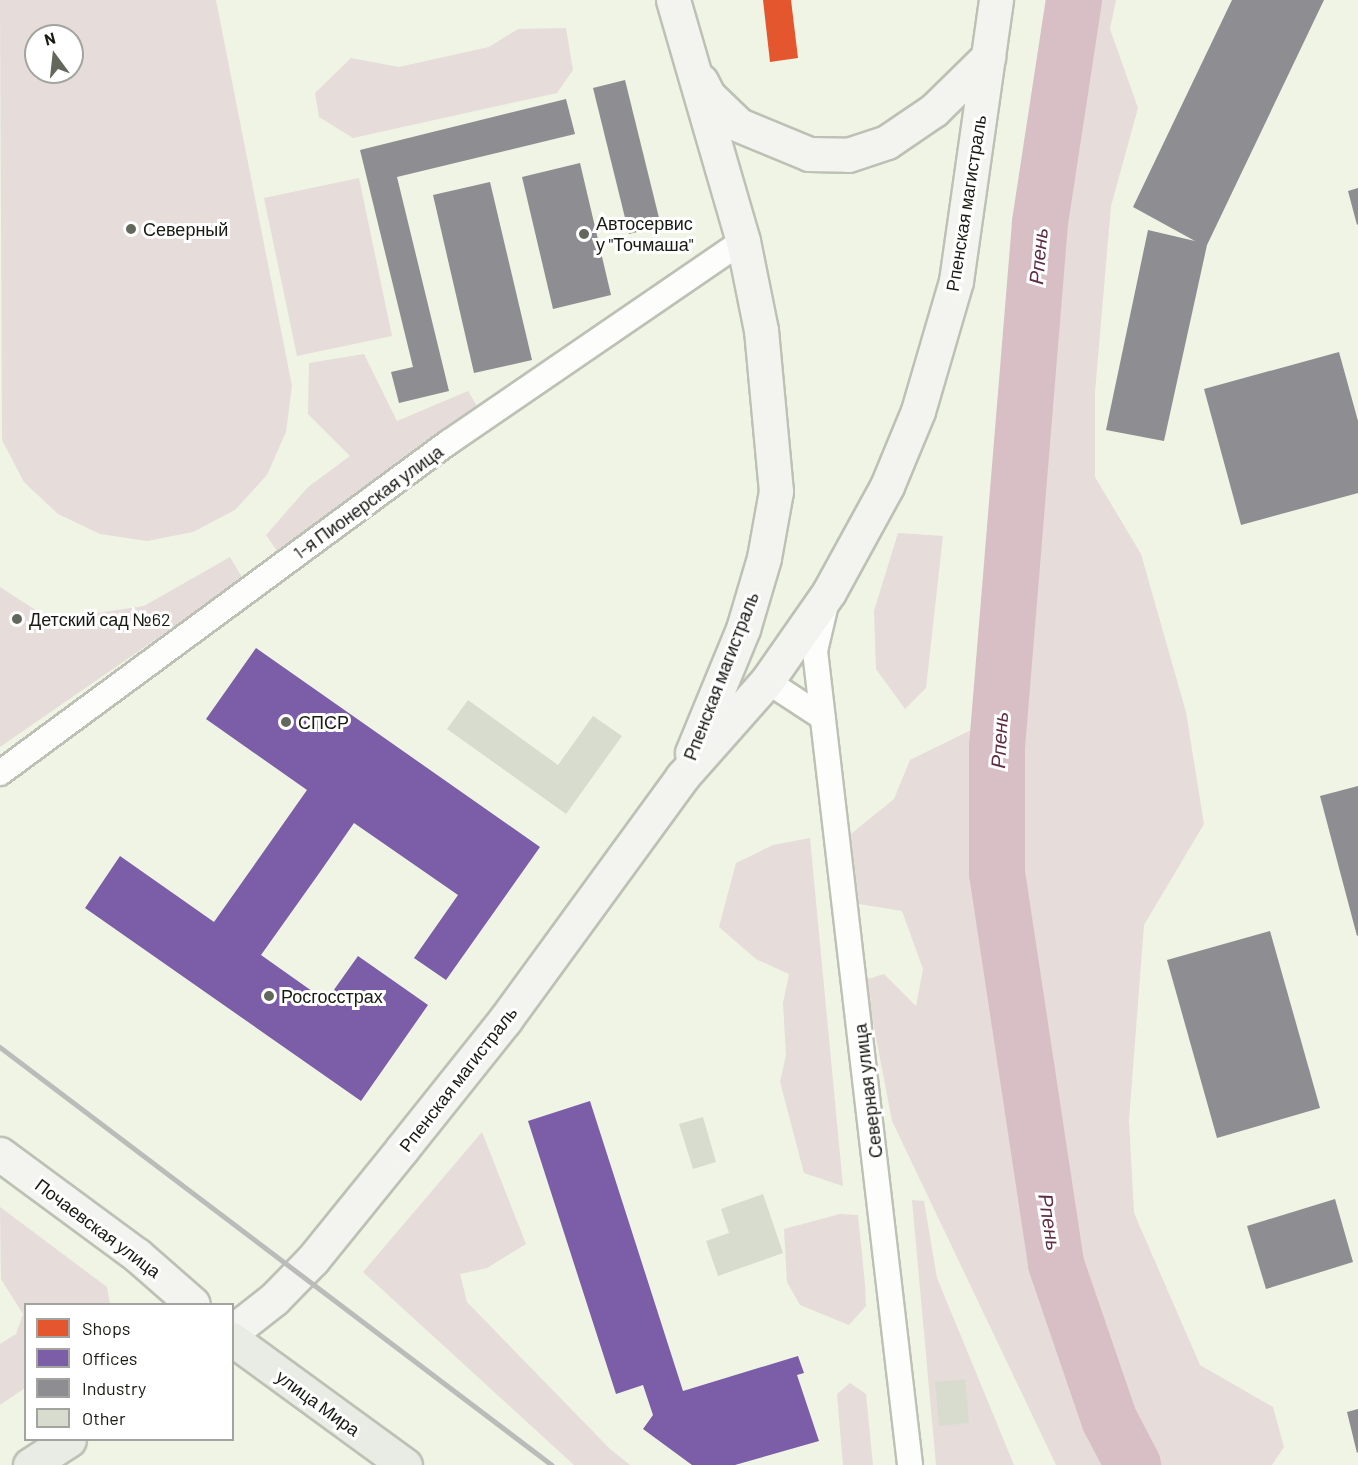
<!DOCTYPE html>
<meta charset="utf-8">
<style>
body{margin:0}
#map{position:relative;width:1358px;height:1465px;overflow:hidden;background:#eff4e5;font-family:Barlow,sans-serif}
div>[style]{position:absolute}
.green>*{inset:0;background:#e6dcda}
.shops>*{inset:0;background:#e4572e}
.offices>*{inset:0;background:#7b5ea7}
.industry>*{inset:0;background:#8d8d92}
.river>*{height:56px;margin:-28px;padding:0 28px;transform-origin:28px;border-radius:28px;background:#d7bfc5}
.building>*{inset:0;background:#d8dccf}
.roads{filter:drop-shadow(2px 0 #bdc1b5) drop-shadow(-2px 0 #bdc1b5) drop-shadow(0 2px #bdc1b5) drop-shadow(0 -2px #bdc1b5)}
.minor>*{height:24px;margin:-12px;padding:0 12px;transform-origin:12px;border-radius:12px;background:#fdfdfb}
.secondary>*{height:33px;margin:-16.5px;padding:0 16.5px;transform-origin:16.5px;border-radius:16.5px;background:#f3f4f0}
.primary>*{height:33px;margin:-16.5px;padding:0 16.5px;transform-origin:16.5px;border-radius:16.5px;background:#e9ece4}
.rail>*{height:4.5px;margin:-2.25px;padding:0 2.25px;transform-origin:2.25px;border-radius:2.25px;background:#bbbcb9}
.dots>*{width:16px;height:16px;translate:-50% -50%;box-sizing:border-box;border:3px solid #fff;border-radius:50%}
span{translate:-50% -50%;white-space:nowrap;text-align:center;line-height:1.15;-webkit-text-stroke:6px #fff;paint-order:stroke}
.street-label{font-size:18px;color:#181b12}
.poi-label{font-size:18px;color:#181b12}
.left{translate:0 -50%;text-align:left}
.water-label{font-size:20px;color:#5e2d43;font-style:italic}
.legend{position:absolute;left:24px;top:1303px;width:210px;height:138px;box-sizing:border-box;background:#fff;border:2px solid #a3a4a0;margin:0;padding:8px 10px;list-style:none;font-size:18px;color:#181b12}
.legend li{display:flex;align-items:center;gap:12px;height:30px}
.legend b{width:30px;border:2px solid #a3a4a0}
.north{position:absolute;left:24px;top:24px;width:60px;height:60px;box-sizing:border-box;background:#fff;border:2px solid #a3a4a0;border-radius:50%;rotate:345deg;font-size:16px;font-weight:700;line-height:24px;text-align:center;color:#181b12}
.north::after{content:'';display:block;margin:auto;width:21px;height:27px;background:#63675c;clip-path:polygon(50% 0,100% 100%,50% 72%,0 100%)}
</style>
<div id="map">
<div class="green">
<i style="clip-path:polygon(evenodd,0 0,216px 0,292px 386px,286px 432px,267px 475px,235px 510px,193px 532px,147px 541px,100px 534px,58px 514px,24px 482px,2px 440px,0 0,36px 36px,72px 36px,72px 72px,36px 72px,36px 36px)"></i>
<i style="clip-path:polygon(1089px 0,1116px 0,1110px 29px,1138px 108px,1111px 206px,1095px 392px,1095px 477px,1141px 554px,1186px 712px,1204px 824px,1144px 925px,1129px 1120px,1134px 1213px,1200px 1365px,1273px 1407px,1284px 1447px,1272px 1465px,1056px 1465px,892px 1121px,865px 980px,884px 974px,916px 1006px,923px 969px,902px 911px,859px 904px,851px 834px,894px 799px,910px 760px,1016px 708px,1018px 578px,1039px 421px,1057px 200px)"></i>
<i style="clip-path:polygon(566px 28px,573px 70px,557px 93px,353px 138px,319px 117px,315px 93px,351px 58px,399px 67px,489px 47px,518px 29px)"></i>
<i style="clip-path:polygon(359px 178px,392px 336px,297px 356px,264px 198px)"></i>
<i style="clip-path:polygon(364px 354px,397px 421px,468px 391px,481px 413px,279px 554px,266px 535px,308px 487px,350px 456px,308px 414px,309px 363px)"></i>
<i style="clip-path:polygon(898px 533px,943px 536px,926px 688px,905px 709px,876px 669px,874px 611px)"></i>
<i style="clip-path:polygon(230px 557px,243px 579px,0 747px,0 587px,51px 620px,144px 606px)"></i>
<i style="clip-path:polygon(810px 838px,843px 1186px,804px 1173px,780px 1082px,786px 1055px,783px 1003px,789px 974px,756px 959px,719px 927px,736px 863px,773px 845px)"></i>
<i style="clip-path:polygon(482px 1132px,526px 1244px,487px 1268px,460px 1274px,467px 1302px,610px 1449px,630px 1465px,574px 1465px,363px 1272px)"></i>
<i style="clip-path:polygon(912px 1200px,924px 1201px,937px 1278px,1014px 1465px,936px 1465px)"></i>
<i style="clip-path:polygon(0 1207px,107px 1287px,110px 1304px,26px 1304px,25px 1388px,0 1405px,0 1344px,16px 1334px,23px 1314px,1px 1279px)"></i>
<i style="clip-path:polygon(840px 1214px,858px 1215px,865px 1284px,866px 1306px,849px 1325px,800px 1305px,787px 1282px,784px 1229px)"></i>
<i style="clip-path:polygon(850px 1383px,866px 1394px,873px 1465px,843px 1465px,837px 1394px)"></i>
</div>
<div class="shops">
<i style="clip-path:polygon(763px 0,791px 0,798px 58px,770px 62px)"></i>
</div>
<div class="offices">
<i style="clip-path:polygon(256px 648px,540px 847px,446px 980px,414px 958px,458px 895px,354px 823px,320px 872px,261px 955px,326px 1001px,358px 956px,428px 1005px,361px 1101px,85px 908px,120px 856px,214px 922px,307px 790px,206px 719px)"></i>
<i style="clip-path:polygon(590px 1101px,683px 1391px,798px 1356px,804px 1373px,797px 1375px,819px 1441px,735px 1465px,692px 1465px,643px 1429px,653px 1415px,643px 1385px,616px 1394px,528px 1121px)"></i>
</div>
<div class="industry">
<i style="clip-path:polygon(1232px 0,1324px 0,1207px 245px,1164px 441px,1106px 430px,1148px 230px,1195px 241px,1133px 207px)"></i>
<i style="clip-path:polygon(625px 80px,661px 226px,629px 234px,593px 88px)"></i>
<i style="clip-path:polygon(566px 99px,575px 134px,397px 177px,449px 391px,399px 403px,391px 372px,413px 367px,360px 150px)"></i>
<i style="clip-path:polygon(580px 163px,611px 295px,553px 309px,522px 177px)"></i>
<i style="clip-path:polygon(490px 182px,532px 360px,474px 373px,433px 195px)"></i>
<i style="clip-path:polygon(1358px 188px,1358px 224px,1357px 225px,1348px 191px)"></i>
<i style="clip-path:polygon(1339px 352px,1358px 421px,1358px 493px,1241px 525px,1204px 389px)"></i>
<i style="clip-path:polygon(1358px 786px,1358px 935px,1357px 936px,1320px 796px)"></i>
<i style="clip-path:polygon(1270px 931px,1320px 1108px,1217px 1138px,1167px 960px)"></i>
<i style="clip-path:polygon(1335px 1199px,1353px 1262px,1266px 1289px,1247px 1226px)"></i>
<i style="clip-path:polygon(1358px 1409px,1358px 1452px,1357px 1453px,1347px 1412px)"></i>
</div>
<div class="river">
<i style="left:1074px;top:0;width:226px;rotate:98.7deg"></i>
<i style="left:1040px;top:223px;width:526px;rotate:94.69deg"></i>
<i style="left:997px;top:747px;width:126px;rotate:90deg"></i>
<i style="left:997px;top:873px;width:395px;rotate:81.4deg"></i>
<i style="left:1056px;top:1264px;width:164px;rotate:71.1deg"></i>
<i style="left:1109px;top:1419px;width:52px;rotate:62.4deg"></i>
</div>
<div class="building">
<i style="clip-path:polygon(468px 700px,558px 765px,593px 716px,622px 736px,566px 814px,447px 729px)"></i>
<i style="clip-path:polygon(703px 1117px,716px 1162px,693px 1169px,679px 1124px)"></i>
<i style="clip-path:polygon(763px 1194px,783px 1253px,718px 1276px,706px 1241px,729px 1233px,721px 1209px)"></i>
<i style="clip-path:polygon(965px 1379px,969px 1423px,939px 1426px,935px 1382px)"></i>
</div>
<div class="roads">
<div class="minor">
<i style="left:826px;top:604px;width:48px;rotate:103.2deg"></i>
<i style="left:815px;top:651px;width:820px;rotate:83.34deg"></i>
<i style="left:767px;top:681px;width:66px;rotate:33.2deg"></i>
<i style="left:0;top:773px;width:558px;rotate:-36.4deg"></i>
<i style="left:449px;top:442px;width:356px;rotate:-34.4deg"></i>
</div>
<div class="secondary">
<i style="left:673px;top:0;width:251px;rotate:73.8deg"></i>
<i style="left:743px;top:241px;width:91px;rotate:78.6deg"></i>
<i style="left:761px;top:330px;width:162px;rotate:84.7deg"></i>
<i style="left:776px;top:491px;width:68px;rotate:100.2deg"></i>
<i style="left:764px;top:558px;width:74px;rotate:106.5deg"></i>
<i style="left:743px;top:629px;width:134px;rotate:112.4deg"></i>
<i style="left:701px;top:81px;width:16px;rotate:63deg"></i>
<i style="left:708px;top:95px;width:43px;rotate:44.1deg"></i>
<i style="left:739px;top:125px;width:76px;rotate:22.5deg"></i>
<i style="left:809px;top:154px;width:39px;rotate:1deg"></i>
<i style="left:848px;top:155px;width:41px;rotate:-18.4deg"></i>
<i style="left:887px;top:142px;width:57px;rotate:-34.2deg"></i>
<i style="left:934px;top:110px;width:76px;rotate:-44.5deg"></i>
<i style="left:0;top:1154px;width:170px;rotate:36.4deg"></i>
<i style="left:137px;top:1255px;width:74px;rotate:41.2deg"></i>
<i style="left:232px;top:1332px;width:53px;rotate:-38.2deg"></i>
<i style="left:274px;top:1299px;width:56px;rotate:-45.7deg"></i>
<i style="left:313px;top:1259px;width:141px;rotate:-51deg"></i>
<i style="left:402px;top:1149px;width:165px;rotate:-51.4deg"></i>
<i style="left:505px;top:1020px;width:301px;rotate:-53.9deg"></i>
<i style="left:682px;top:777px;width:128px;rotate:-48.5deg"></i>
<i style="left:767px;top:681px;width:108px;rotate:-55.1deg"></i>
<i style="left:829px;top:592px;width:121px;rotate:-61.3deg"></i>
<i style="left:887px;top:486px;width:81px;rotate:-67.5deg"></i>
<i style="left:918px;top:411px;width:135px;rotate:-73.7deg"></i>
<i style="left:956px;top:281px;width:284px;rotate:-81.9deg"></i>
</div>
<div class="primary">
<i style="left:232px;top:1339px;width:214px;rotate:36.1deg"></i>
<i style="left:30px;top:1465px;width:46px;rotate:-32.7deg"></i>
</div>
</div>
<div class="rail">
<i style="left:0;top:1047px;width:692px;rotate:37.13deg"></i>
</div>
<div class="dots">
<i style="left:131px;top:229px;background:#63675c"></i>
<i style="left:584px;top:234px;background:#63675c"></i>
<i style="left:17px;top:619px;background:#63675c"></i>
<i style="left:286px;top:722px;background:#63675c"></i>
<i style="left:269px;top:996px;background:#63675c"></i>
</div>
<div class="street-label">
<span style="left:966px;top:203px;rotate:-81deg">Рпенская магистраль</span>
<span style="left:368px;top:502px;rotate:-36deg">1-я Пионерская улица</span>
<span style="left:721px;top:676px;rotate:-69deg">Рпенская магистраль</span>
<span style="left:458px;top:1079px;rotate:-52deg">Рпенская магистраль</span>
<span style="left:868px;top:1091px;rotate:-97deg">Северная улица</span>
<span style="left:98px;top:1228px;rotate:37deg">Почаевская улица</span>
<span style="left:318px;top:1403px;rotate:36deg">улица Мира</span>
</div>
<div class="poi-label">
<span class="left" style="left:596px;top:234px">Автосервис<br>у "Точмаша"</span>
<span class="left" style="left:143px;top:229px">Северный</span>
<span class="left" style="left:29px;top:619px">Детский сад №62</span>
<span class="left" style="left:298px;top:722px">СПСР</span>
<span class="left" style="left:281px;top:996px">Росгосстрах</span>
</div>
<div class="water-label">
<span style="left:1038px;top:256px;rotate:-85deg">Рпень</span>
<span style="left:999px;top:740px;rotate:-87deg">Рпень</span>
<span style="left:1050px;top:1222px;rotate:81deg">Рпень</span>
</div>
<ul class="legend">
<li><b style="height:16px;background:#e4572e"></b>Shops</li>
<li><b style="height:16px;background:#7b5ea7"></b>Offices</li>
<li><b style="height:16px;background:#8d8d92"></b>Industry</li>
<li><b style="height:16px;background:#d8dccf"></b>Other</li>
</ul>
<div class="north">N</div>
</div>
